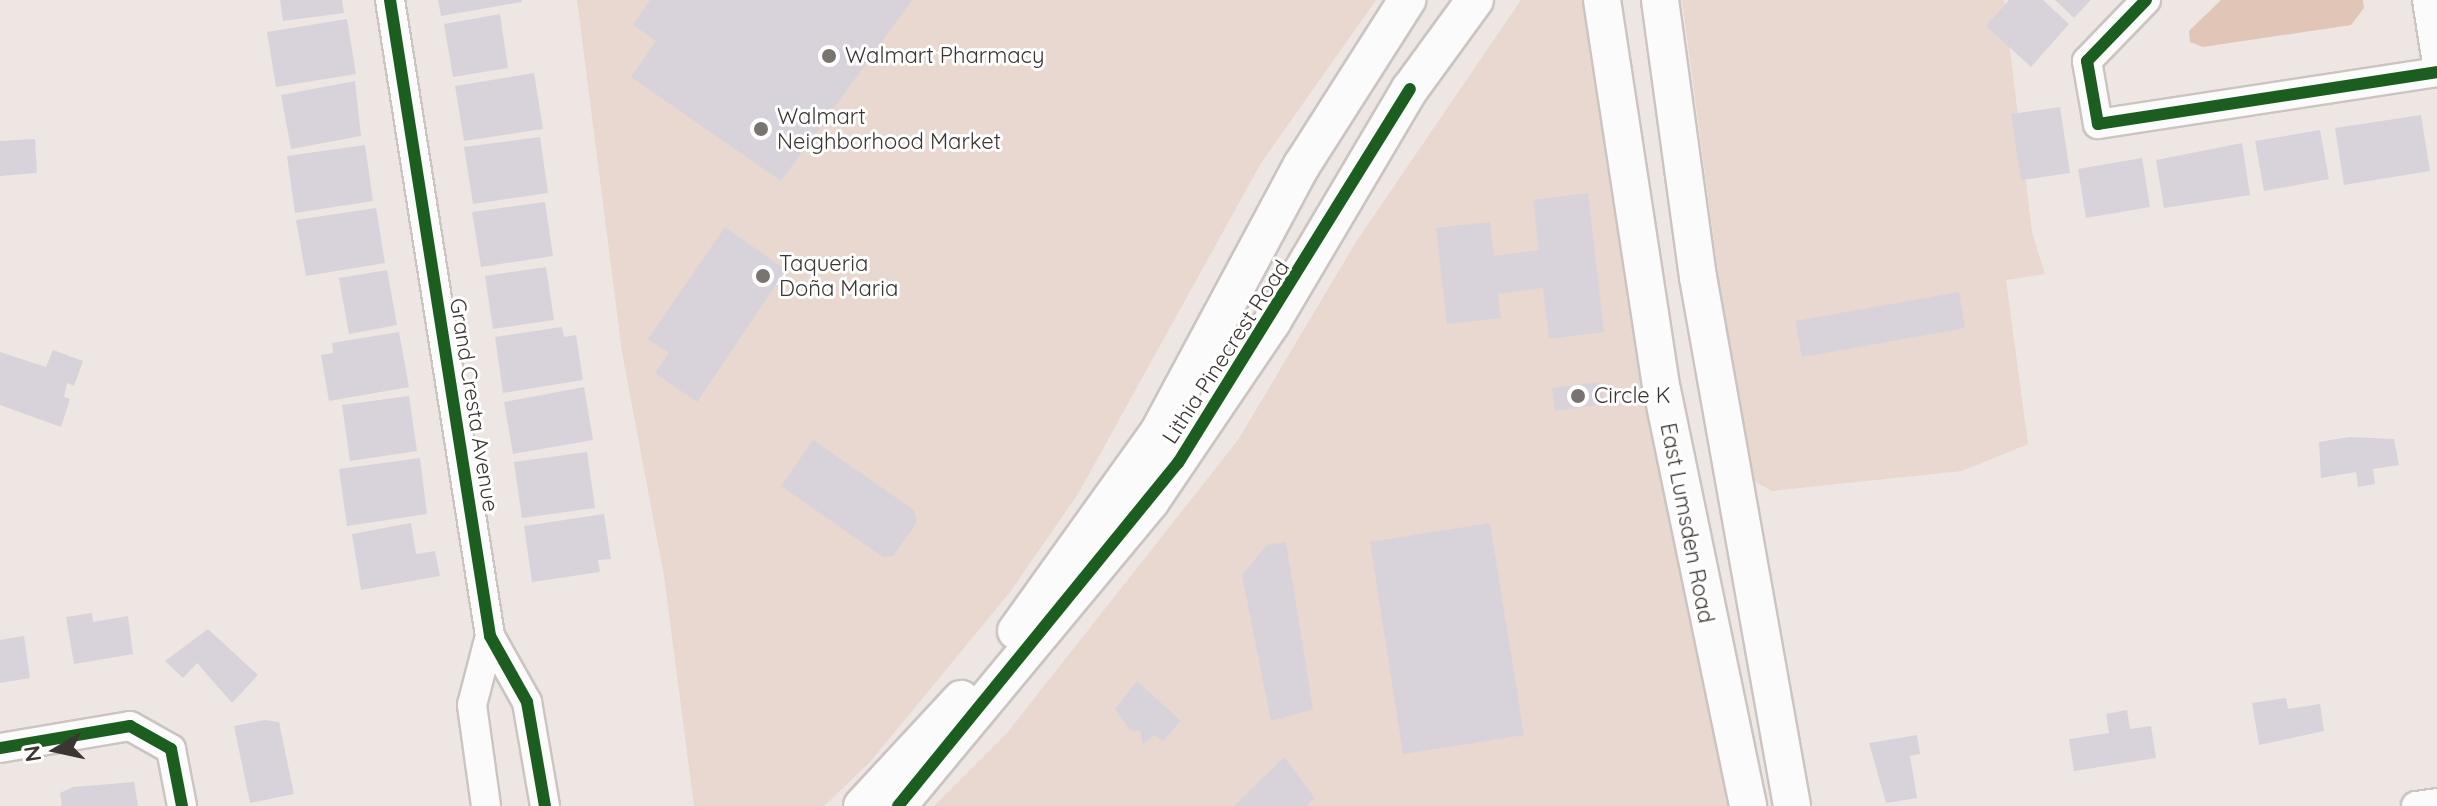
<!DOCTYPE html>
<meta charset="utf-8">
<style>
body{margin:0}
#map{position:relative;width:2437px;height:806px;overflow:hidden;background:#eee6e2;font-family:Quicksand,sans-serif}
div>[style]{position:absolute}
.built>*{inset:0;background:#e8d8cf}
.green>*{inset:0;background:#e1c5b7}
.building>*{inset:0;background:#d8d3db}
.roads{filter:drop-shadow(2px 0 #cbc4c1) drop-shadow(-2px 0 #cbc4c1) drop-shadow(0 2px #cbc4c1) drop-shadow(0 -2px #cbc4c1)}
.minor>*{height:28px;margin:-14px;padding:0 14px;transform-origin:14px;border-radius:14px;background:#fcfbfb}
.major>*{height:36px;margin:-18px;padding:0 18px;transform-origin:18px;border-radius:18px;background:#fcfbfb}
.cycleway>*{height:12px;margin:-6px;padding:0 6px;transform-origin:6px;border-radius:6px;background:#1b5e20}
.dots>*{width:22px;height:22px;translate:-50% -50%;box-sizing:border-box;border:4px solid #fff;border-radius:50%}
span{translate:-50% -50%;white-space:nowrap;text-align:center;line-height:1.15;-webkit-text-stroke:6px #fff;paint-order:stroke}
.poi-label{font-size:22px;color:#3c3633}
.left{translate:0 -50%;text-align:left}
.street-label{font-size:22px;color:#3c3633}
.north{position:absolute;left:16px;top:710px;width:80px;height:80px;-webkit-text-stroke:6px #fff;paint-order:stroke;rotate:261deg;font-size:22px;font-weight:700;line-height:32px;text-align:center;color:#3c3633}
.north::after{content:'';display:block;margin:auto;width:28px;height:36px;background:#3c3633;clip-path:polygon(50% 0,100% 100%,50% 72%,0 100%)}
</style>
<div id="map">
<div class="built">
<i style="clip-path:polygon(577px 0,1376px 0,1261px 163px,1078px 494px,1010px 592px,870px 762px,824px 806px,694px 806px,664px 576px,622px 352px)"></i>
<i style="clip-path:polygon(1521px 0,1589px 0,1728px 806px,934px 806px,1007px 733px,1238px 440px,1356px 242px)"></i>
<i style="clip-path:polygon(1682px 0,2004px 0,2032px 232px,2045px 274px,2006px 280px,2028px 444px,1962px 471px,1772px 491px,1754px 481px,1728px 347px)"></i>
</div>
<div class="green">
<i style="clip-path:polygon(2221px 0,2363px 0,2364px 8px,2351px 25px,2203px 47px,2190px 42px,2189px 31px)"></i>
</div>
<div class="building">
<i style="clip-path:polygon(280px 0,342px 0,344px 13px,283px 21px)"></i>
<i style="clip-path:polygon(438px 0,522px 0,522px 2px,441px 16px)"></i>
<i style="clip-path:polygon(650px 0,912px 0,781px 181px,631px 77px,656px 41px,633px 25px)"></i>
<i style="clip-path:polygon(2009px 0,2043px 0,2069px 24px,2031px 67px,1986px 26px)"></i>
<i style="clip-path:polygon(2055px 0,2091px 0,2074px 18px)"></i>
<i style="clip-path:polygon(500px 14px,508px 68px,453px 77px,444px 24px)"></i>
<i style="clip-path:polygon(347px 19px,356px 74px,276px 87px,267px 32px)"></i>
<i style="clip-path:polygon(534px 73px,543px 129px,464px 141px,455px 86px)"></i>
<i style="clip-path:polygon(355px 81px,361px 136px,291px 149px,281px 95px)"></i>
<i style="clip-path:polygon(2060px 107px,2070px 173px,2021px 180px,2011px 114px)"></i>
<i style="clip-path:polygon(2421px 115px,2430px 171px,2344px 185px,2335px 128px)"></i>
<i style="clip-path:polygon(2320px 130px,2329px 179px,2264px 191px,2255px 141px)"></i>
<i style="clip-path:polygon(540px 137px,548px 193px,473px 204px,464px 147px)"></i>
<i style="clip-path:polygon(35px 139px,37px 173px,0 176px,0 141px)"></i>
<i style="clip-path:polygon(2242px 143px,2250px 195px,2164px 208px,2156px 160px)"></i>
<i style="clip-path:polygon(365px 145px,373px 201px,295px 213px,287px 156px)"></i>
<i style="clip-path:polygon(2142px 158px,2150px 207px,2086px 218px,2078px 169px)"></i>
<i style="clip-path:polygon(1588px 193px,1604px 332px,1549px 339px,1543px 288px,1498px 294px,1501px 318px,1447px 324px,1436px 228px,1490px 222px,1494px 256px,1539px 250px,1533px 200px)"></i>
<i style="clip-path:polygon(545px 202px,553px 256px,481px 267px,472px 212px)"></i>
<i style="clip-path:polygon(376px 208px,385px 263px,306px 276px,296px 220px)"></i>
<i style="clip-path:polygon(725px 227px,786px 270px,697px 402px,655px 373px,669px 353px,648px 339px)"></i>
<i style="clip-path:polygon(546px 267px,554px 320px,493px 329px,485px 276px)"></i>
<i style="clip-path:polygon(387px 270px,397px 325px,349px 334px,339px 278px)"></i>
<i style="clip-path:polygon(1959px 292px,1965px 328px,1802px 357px,1795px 321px)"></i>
<i style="clip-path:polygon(562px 327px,564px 337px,576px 335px,583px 380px,503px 393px,495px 337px)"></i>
<i style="clip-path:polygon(399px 332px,409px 387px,329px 401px,321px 355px,333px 353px,332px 343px)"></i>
<i style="clip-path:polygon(53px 350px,83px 361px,74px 386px,67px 383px,64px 397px,70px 399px,61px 427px,0 405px,0 352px,46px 367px)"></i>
<i style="clip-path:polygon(1601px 382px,1604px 404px,1555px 411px,1552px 388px)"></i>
<i style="clip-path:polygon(584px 387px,593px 440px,513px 454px,504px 402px)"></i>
<i style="clip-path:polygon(409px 396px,417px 451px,350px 461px,342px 405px)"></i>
<i style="clip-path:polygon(2349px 437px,2394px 439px,2399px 465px,2373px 469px,2375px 484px,2358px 487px,2356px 472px,2321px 478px,2319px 442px)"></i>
<i style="clip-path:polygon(813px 440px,914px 510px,917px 522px,893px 556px,883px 557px,781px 486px)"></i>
<i style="clip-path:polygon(587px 452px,595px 508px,522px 518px,514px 462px)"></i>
<i style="clip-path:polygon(420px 458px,427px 514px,347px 526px,339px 469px)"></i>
<i style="clip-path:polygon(604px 514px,611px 559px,598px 560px,600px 572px,532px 582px,524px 526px)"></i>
<i style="clip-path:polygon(411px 523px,416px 554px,435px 551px,440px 576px,361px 590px,352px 534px)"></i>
<i style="clip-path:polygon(1490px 523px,1524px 735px,1403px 754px,1370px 542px)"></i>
<i style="clip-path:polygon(1286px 542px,1313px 709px,1271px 721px,1242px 575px,1267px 545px)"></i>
<i style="clip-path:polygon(92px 613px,93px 622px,128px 616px,133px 654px,74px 664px,66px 617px)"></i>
<i style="clip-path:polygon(208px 629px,258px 675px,232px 703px,197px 663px,183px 678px,165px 661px)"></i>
<i style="clip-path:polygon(24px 636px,30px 678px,0 683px,0 640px)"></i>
<i style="clip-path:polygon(1137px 681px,1181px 721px,1163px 741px,1154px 735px,1143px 745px,1140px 731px,1130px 730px,1115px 709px)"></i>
<i style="clip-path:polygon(2286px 698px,2288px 709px,2320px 704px,2324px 731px,2259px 745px,2252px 703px)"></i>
<i style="clip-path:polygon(2127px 710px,2130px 729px,2151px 726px,2156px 758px,2074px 771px,2069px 739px,2109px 733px,2106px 714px)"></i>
<i style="clip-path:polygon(265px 720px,279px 722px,294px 794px,250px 803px,234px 726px)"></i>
<i style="clip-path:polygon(1917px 735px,1920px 754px,1910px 756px,1917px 798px,1886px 803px,1869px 743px)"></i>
<i style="clip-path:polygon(1284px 757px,1315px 798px,1306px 806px,1234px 806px)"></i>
<i style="clip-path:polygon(134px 782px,138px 806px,62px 806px,60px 793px,73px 787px)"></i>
</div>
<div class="roads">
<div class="minor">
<i style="left:390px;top:0;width:644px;rotate:81.06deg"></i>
<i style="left:490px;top:636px;width:76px;rotate:60.7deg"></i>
<i style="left:527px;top:702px;width:106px;rotate:80.2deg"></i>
<i style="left:2146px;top:0;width:85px;rotate:134deg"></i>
<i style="left:2087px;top:61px;width:64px;rotate:80.1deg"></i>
<i style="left:2098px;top:124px;width:343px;rotate:-8.7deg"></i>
<i style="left:2427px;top:0;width:65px;rotate:81.1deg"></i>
<i style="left:0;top:748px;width:132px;rotate:-9.6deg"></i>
<i style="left:130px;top:726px;width:47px;rotate:29.3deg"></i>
<i style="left:171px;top:749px;width:58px;rotate:79.1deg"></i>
<i style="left:486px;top:806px;width:102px;rotate:-97.9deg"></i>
<i style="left:472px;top:705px;width:71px;rotate:-75.4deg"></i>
<i style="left:2416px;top:806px;width:21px;rotate:-8deg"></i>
</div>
<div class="major">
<i style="left:1602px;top:0;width:395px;rotate:81.3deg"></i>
<i style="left:1662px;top:390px;width:425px;rotate:78.3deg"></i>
<i style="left:1660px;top:0;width:280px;rotate:82.2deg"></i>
<i style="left:1698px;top:277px;width:537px;rotate:79.92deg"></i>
<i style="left:1016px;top:631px;width:244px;rotate:-54.4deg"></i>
<i style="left:1158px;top:433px;width:304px;rotate:-61.8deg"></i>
<i style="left:1302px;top:165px;width:196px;rotate:-57.5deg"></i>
<i style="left:862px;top:806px;width:146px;rotate:-47.2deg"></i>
<i style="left:898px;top:806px;width:396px;rotate:-50.3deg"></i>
<i style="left:1151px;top:501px;width:216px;rotate:-55.9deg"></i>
<i style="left:1272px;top:322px;width:271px;rotate:-59.4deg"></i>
<i style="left:1410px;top:89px;width:110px;rotate:-53.9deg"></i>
</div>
</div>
<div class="cycleway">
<i style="left:390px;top:0;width:644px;rotate:81.06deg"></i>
<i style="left:490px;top:636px;width:76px;rotate:60.7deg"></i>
<i style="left:527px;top:702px;width:106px;rotate:80.2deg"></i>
<i style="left:2146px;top:0;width:85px;rotate:134deg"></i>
<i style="left:2087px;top:61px;width:64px;rotate:80.1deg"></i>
<i style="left:2098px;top:124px;width:343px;rotate:-8.7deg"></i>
<i style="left:0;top:748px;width:132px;rotate:-9.6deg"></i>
<i style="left:130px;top:726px;width:47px;rotate:29.3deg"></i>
<i style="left:171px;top:749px;width:58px;rotate:79.1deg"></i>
<i style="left:898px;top:806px;width:443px;rotate:-50.8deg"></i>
<i style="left:1178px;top:463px;width:440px;rotate:-58.2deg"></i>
</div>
<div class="dots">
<i style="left:829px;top:56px;background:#7a7470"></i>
<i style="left:761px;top:129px;background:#7a7470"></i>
<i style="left:763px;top:276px;background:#7a7470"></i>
<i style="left:1578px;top:396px;background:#7a7470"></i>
</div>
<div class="poi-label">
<span class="left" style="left:845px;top:56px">Walmart Pharmacy</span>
<span class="left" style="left:777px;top:129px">Walmart<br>Neighborhood Market</span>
<span class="left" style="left:779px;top:276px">Taqueria<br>Doña Maria</span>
<span class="left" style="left:1594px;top:396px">Circle K</span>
</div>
<div class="street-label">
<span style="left:1226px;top:352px;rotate:-57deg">Lithia Pinecrest Road</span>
<span style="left:474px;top:405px;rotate:81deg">Grand Cresta Avenue</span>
<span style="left:1687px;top:523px;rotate:79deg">East Lumsden Road</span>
</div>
<div class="north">N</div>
</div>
